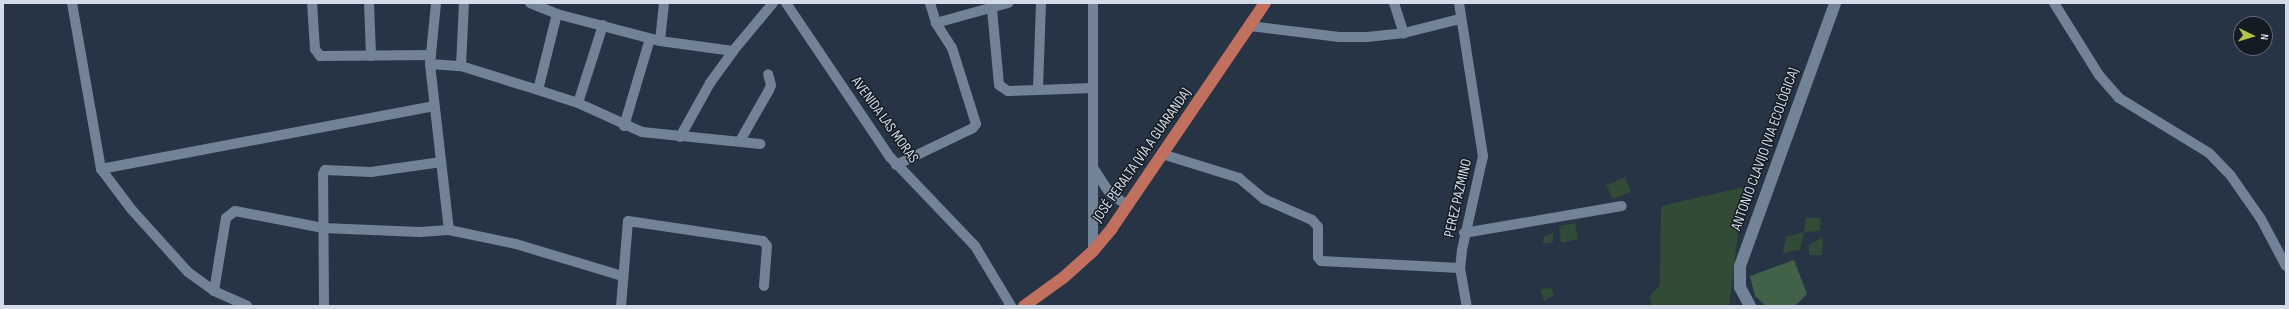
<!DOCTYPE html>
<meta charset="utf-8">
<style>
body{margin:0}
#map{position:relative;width:2289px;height:309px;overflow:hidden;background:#263445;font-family:"Sofia Sans Condensed",sans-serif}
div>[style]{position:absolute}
.green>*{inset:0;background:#324b37}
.forest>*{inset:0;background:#416248}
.minor>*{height:10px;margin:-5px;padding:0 5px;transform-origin:5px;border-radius:5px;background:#728297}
.secondary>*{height:12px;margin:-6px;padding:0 6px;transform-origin:6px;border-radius:6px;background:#728297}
.trunk>*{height:12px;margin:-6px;padding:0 6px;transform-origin:6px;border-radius:6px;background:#c0705c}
span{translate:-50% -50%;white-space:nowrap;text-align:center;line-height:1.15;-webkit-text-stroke:3px #151b23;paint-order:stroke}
.street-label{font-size:15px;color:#d2dbe7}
.frame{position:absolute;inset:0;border:4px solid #d2dbe7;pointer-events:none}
.north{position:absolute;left:2233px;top:16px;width:40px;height:40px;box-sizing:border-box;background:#151b23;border:1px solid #616871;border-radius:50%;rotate:95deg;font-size:11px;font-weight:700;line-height:16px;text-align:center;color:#d2dbe7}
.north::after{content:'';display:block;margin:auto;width:14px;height:18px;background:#b3c24b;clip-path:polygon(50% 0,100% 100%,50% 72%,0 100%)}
</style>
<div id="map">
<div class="green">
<i style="clip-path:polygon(1625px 177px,1631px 192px,1613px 199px,1606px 185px)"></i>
<i style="clip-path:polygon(1744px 187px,1729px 306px,1652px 306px,1649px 297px,1660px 285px,1661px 206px)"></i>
<i style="clip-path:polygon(1806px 218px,1821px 218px,1820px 231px,1804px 232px,1800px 250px,1783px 253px,1786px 237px,1804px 232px)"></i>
<i style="clip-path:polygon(1575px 223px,1578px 239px,1561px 243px,1559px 226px)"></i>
<i style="clip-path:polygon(1553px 233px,1553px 242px,1543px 244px,1544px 236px)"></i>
<i style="clip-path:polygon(1823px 237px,1822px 255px,1809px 255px,1809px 245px)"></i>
<i style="clip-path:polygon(1551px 288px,1554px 295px,1544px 301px,1540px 289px)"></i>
</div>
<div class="forest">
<i style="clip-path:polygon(1794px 260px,1807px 294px,1795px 306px,1766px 306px,1755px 296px,1750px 276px)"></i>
</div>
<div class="minor">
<i style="left:72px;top:3px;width:169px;rotate:80.1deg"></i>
<i style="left:101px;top:169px;width:51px;rotate:52.9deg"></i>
<i style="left:132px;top:210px;width:84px;rotate:47.9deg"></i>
<i style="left:188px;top:272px;width:32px;rotate:36deg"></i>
<i style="left:214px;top:291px;width:36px;rotate:24deg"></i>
<i style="left:312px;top:3px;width:46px;rotate:86.3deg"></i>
<i style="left:315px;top:49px;width:9px;rotate:54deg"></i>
<i style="left:320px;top:56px;width:111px;rotate:-0.5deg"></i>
<i style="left:369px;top:3px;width:53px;rotate:87.8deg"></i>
<i style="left:436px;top:3px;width:61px;rotate:95.6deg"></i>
<i style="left:430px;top:64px;width:167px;rotate:83.5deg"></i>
<i style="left:530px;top:3px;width:29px;rotate:22deg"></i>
<i style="left:557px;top:14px;width:106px;rotate:14.7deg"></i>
<i style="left:664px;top:3px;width:38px;rotate:96deg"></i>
<i style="left:660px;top:41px;width:74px;rotate:7.8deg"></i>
<i style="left:733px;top:51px;width:62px;rotate:-50.2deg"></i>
<i style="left:786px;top:3px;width:186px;rotate:56deg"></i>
<i style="left:890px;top:157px;width:123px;rotate:46.3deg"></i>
<i style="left:975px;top:246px;width:70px;rotate:59deg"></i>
<i style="left:930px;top:3px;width:21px;rotate:73deg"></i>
<i style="left:1041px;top:3px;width:87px;rotate:92deg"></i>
<i style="left:1038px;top:90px;width:55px;rotate:-2.1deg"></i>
<i style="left:1394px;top:3px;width:32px;rotate:72deg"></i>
<i style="left:1459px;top:3px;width:155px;rotate:81.1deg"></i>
<i style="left:1483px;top:156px;width:96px;rotate:102.6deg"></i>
<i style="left:1462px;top:250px;width:18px;rotate:96deg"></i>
<i style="left:1460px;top:268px;width:39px;rotate:80deg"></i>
<i style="left:2054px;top:3px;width:85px;rotate:58deg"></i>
<i style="left:2099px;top:75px;width:30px;rotate:49deg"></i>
<i style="left:2119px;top:98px;width:105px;rotate:31.4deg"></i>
<i style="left:2209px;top:153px;width:32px;rotate:46deg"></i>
<i style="left:2231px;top:176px;width:52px;rotate:55.1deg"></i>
<i style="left:2261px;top:219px;width:53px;rotate:62deg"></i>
<i style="left:992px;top:9px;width:76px;rotate:84.7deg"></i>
<i style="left:999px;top:85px;width:11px;rotate:34deg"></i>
<i style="left:1008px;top:91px;width:30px;rotate:-2deg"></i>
<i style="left:1250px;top:26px;width:90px;rotate:7deg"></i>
<i style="left:1339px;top:37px;width:28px"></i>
<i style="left:1367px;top:37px;width:37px;rotate:-6deg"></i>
<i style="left:1404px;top:33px;width:58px;rotate:-14deg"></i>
<i style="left:430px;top:64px;width:31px;rotate:4deg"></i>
<i style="left:461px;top:66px;width:81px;rotate:17.3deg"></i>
<i style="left:538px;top:90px;width:42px;rotate:18deg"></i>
<i style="left:578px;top:103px;width:70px;rotate:24.4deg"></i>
<i style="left:642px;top:132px;width:119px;rotate:5.8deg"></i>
<i style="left:461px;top:66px;width:63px;rotate:-87.3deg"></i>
<i style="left:538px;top:90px;width:78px;rotate:-76deg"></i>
<i style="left:578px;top:103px;width:82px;rotate:-72.2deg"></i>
<i style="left:624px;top:126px;width:91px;rotate:-73.4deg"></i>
<i style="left:680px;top:137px;width:62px;rotate:-60.9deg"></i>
<i style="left:710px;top:83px;width:39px;rotate:-54deg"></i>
<i style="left:740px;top:141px;width:59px;rotate:-60.4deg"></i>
<i style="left:769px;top:90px;width:5px;rotate:-68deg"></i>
<i style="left:771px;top:85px;width:11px;rotate:-105deg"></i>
<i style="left:1162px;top:154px;width:81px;rotate:17.3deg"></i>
<i style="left:1239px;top:178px;width:33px;rotate:40deg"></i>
<i style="left:1264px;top:199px;width:52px;rotate:23.6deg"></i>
<i style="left:1312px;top:220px;width:9px;rotate:49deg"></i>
<i style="left:1318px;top:227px;width:30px;rotate:90deg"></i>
<i style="left:1318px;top:257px;width:5px;rotate:53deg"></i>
<i style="left:1321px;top:261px;width:139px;rotate:2.9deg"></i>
<i style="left:896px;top:165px;width:85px;rotate:-25.7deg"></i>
<i style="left:973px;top:128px;width:5px;rotate:-53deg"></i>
<i style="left:976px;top:124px;width:80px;rotate:-107.5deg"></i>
<i style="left:952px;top:48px;width:30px;rotate:-123deg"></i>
<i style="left:936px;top:23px;width:75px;rotate:-15.5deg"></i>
<i style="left:101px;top:169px;width:338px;rotate:-10.7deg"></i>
<i style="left:1094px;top:169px;width:30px;rotate:57deg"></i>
<i style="left:1110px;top:194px;width:22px;rotate:32deg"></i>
<i style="left:1464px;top:233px;width:160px;rotate:-9.7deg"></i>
<i style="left:1093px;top:251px;width:248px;rotate:-90deg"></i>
<i style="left:214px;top:291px;width:74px;rotate:-80.7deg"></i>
<i style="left:226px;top:218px;width:11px;rotate:-38deg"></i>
<i style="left:235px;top:211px;width:90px;rotate:10.9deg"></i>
<i style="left:323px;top:228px;width:97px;rotate:2.4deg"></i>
<i style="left:420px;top:232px;width:29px;rotate:-4deg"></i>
<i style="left:449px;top:230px;width:68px;rotate:11.8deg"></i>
<i style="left:516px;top:244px;width:111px;rotate:16.8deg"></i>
<i style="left:324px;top:306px;width:132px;rotate:-90.4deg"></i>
<i style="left:323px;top:174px;width:4px;rotate:-63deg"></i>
<i style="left:325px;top:170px;width:46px;rotate:2.5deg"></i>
<i style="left:371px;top:172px;width:71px;rotate:-8.1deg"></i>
<i style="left:621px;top:306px;width:85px;rotate:-85.3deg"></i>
<i style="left:628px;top:221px;width:136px;rotate:8.4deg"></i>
<i style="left:763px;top:241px;width:6px;rotate:51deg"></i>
<i style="left:767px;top:246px;width:40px;rotate:94.3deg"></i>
</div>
<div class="secondary">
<i style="left:1750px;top:306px;width:21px;rotate:-118deg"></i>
<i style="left:1740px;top:287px;width:21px;rotate:-90deg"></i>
<i style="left:1740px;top:266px;width:280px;rotate:-70.1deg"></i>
</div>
<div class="trunk">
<i style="left:1024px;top:306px;width:48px;rotate:-35.7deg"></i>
<i style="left:1063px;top:278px;width:40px;rotate:-42deg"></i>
<i style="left:1093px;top:251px;width:30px;rotate:-50deg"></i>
<i style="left:1112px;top:228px;width:272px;rotate:-55.8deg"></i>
</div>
<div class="street-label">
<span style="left:885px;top:120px;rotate:54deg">AVENIDA LAS MORAS</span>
<span style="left:1765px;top:149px;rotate:-70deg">ANTONIO CLAVIJO (VIA ECOLÓGICA)</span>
<span style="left:1142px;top:155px;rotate:-55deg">JOSÉ PERALTA (VÍA A GUARANDA)</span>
<span style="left:1458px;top:198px;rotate:-77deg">PEREZ PAZMINO</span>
</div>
<div class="frame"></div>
<div class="north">N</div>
</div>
